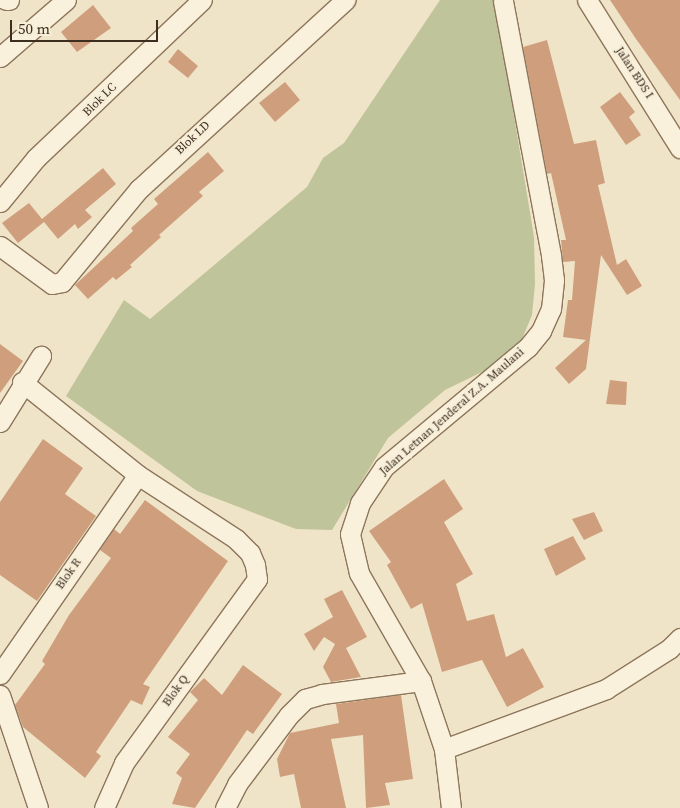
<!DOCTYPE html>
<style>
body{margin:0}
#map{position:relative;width:680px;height:808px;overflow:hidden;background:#f0e4c8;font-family:"Source Serif 4",serif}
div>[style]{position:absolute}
.cemetery>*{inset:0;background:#bfc49a}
.building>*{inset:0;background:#cf9f7d}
.roads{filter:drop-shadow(1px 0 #8d765c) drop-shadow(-1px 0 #8d765c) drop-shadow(0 1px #8d765c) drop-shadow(0 -1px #8d765c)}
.minor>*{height:19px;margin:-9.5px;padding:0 9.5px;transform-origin:9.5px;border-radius:9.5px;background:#faf1dc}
span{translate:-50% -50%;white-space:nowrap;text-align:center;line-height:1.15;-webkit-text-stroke:4.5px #f7eed8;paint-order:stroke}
.street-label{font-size:12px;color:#3d2e20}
.scale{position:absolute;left:10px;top:20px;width:148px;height:22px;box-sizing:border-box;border:2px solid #3d2e20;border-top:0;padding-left:6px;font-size:15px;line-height:18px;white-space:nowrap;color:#3d2e20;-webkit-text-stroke:4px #f7eed8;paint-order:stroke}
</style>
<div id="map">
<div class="cemetery">
<i style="clip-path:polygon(440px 0,495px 0,534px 237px,535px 284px,532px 315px,520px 344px,486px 370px,445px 390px,388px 438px,332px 530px,296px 529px,197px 491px,66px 396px,124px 300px,150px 319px,307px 187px,323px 158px,344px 143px)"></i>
</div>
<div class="building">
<i style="clip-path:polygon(610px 0,680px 0,680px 100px,636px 39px)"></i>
<i style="clip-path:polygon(93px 5px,111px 28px,77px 52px,61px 32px)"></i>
<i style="clip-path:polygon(547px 40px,574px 144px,596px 140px,605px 183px,598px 185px,617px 265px,626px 259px,642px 286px,627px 295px,601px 255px,586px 369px,569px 384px,555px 368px,586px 340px,563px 337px,568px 300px,572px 300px,575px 261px,563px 262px,561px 240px,566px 240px,551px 173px,547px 174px,523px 47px)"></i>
<i style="clip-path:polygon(178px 49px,198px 66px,188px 78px,168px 62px)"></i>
<i style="clip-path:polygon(285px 82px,300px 100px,275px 122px,259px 103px)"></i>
<i style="clip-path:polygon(620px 92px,635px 112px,629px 117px,641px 135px,626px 145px,600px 107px)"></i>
<i style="clip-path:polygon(208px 152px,224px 171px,199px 192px,203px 196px,159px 235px,161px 237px,130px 265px,132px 267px,116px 280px,113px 277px,88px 299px,75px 285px,133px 231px,131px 228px,158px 204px,154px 199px)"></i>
<i style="clip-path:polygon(103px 168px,116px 184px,85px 210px,92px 217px,78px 229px,75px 224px,58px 239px,44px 222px,18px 243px,2px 223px,29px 203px,42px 219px)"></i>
<i style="clip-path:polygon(0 344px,23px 361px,0 393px)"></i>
<i style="clip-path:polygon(610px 380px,627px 382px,626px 405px,606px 404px)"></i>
<i style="clip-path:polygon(43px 439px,83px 468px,65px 494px,96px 516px,37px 601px,0 575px,0 502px)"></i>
<i style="clip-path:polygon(444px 479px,463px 509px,444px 522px,473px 574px,456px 584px,467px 621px,494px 614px,506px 657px,523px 648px,544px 687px,507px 707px,482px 660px,442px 672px,422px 603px,411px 609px,387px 565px,391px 562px,369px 531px)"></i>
<i style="clip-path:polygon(145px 500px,228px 561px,143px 684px,150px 687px,142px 705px,131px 700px,96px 752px,101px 756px,85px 778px,23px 727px,15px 705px,45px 664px,42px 661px,69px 615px,111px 558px,100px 550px,114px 529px,120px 534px)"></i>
<i style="clip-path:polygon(594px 512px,603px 531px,584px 540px,572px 519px)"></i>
<i style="clip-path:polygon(573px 536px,586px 559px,556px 576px,544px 549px)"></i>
<i style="clip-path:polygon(342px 590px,367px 637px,346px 648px,361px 677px,331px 682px,323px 667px,335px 644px,324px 637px,314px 651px,304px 634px,333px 617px,324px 599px)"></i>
<i style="clip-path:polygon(243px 665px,282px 694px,253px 734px,247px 730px,195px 808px,172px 804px,182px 778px,176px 773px,190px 754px,168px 737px,198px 700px,190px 692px,204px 678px,222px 695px)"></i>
<i style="clip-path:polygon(401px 695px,413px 779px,385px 783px,390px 805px,366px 808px,363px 735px,331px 739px,346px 808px,301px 808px,294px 774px,280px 777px,277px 759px,290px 733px,339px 723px,336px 704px)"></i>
</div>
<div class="roads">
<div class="minor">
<i style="left:6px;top:0;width:3px"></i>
<i style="left:587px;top:0;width:175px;rotate:57.9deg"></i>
<i style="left:0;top:57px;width:87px;rotate:-40.8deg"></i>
<i style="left:0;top:202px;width:57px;rotate:-50.7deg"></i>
<i style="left:36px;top:158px;width:229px;rotate:-43.6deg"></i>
<i style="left:0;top:246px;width:64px;rotate:36.2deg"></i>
<i style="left:52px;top:284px;width:10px;rotate:-11deg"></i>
<i style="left:62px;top:282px;width:121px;rotate:-50.4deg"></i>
<i style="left:139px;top:189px;width:280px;rotate:-42.5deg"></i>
<i style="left:22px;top:382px;width:149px;rotate:38.7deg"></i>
<i style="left:138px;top:475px;width:117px;rotate:33.1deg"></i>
<i style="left:236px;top:539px;width:20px;rotate:45deg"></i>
<i style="left:250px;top:553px;width:13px;rotate:67deg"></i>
<i style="left:255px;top:565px;width:14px;rotate:82deg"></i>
<i style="left:257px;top:579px;width:227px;rotate:125.9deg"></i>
<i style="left:124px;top:763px;width:49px;rotate:114deg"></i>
<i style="left:0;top:422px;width:78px;rotate:-58.2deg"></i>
<i style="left:0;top:674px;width:242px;rotate:-55.3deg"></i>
<i style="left:0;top:695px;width:119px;rotate:71.4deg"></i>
<i style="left:444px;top:749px;width:173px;rotate:-20.3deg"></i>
<i style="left:606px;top:689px;width:75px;rotate:-32.4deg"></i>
<i style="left:669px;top:649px;width:16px;rotate:-45deg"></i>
<i style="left:225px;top:808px;width:27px;rotate:-63deg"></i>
<i style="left:237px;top:784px;width:86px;rotate:-53deg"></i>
<i style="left:289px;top:715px;width:23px;rotate:-45deg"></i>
<i style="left:305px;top:699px;width:18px;rotate:-16deg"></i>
<i style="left:322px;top:694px;width:100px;rotate:-7.5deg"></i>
<i style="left:451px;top:808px;width:59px;rotate:-96.8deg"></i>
<i style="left:444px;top:749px;width:72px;rotate:-108.7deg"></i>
<i style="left:421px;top:681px;width:125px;rotate:-119.9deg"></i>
<i style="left:359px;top:573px;width:40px;rotate:-103deg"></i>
<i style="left:350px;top:534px;width:33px;rotate:-72deg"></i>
<i style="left:360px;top:503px;width:43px;rotate:-56.3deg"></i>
<i style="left:384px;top:467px;width:187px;rotate:-39.8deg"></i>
<i style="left:528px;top:347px;width:21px;rotate:-51deg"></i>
<i style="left:541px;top:331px;width:24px;rotate:-66deg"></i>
<i style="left:551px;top:309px;width:29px;rotate:-84deg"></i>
<i style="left:554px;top:280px;width:25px;rotate:-97deg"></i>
<i style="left:551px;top:255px;width:259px;rotate:-100.7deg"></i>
</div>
</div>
<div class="street-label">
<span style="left:634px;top:73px;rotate:57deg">Jalan BDS I</span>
<span style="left:100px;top:100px;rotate:-45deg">Blok LC</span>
<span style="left:193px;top:138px;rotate:-43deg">Blok LD</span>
<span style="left:452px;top:412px;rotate:-41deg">Jalan Letnan Jenderal Z.A. Maulani</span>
<span style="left:69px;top:574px;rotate:-55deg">Blok R</span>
<span style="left:176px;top:691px;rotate:-54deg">Blok Q</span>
</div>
<div class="scale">50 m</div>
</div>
